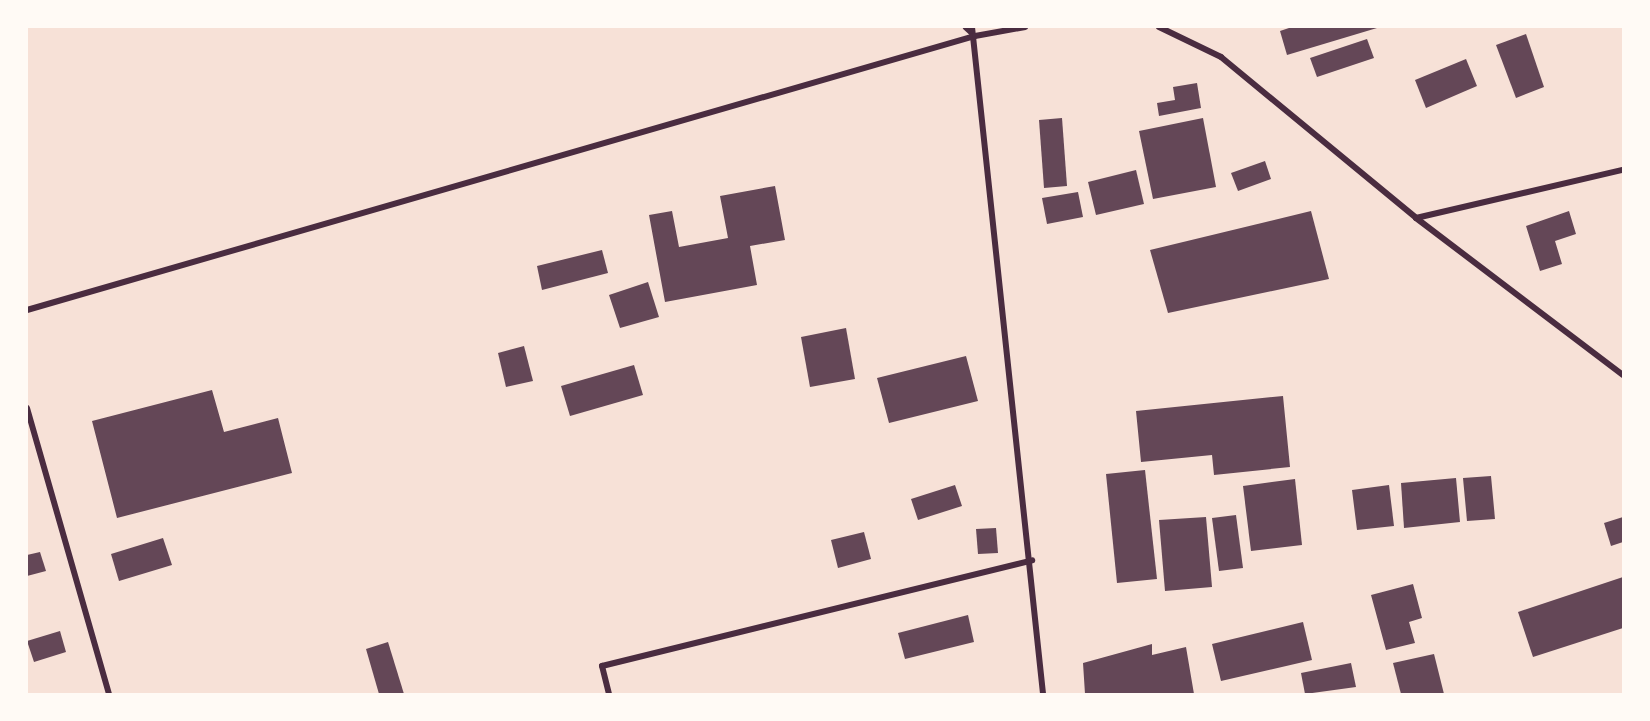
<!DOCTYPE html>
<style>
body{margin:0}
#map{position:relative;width:1650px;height:721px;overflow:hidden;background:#f7e1d7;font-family:Cabin,sans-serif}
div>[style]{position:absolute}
.building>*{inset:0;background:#644757}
.service>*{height:4.5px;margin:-2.25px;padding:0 2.25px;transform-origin:2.25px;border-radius:2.25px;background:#4a2c40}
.minor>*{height:6px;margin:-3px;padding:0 3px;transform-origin:3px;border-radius:3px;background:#4a2c40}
span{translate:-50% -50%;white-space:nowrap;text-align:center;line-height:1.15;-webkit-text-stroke:4.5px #fffaf5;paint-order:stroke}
.frame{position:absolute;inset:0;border:28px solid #fffaf5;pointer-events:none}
</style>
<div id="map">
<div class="building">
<i style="clip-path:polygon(1292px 27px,1377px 27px,1377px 28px,1287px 55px,1280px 31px)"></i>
<i style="clip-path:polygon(1526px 34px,1544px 87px,1516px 98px,1496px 45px)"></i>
<i style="clip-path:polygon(1367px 39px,1374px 58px,1317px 77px,1310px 58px)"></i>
<i style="clip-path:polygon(1466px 59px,1477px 86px,1426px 108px,1415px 80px)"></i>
<i style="clip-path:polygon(1197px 83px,1201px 108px,1159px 116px,1157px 103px,1175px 100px,1173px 87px)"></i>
<i style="clip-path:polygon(1062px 118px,1067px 186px,1044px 188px,1039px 120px)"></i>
<i style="clip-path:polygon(1203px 118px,1216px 187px,1153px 199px,1139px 131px)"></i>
<i style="clip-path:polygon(1265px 161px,1271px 179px,1238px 191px,1231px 173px)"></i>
<i style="clip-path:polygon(1136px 170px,1144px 204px,1096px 215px,1088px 182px)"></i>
<i style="clip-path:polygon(775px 186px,785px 240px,750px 246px,757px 285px,665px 302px,649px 215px,672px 211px,679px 247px,728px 238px,720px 196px)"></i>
<i style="clip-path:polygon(1078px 192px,1083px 217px,1047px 224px,1042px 198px)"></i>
<i style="clip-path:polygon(1311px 211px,1329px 279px,1168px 313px,1150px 250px)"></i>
<i style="clip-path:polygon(1569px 211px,1576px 234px,1555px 241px,1562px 264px,1540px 271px,1526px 226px)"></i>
<i style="clip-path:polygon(602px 250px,608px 273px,542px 290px,537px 266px)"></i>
<i style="clip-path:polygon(648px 282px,659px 317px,620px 328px,609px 295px)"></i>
<i style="clip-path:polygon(846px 328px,855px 379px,810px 387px,801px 337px)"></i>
<i style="clip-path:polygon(524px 346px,533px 381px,506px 387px,498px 353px)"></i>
<i style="clip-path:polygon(966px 356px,978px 401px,889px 423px,877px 378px)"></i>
<i style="clip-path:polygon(634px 365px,643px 395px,570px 416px,561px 386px)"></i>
<i style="clip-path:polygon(212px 390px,224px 432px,278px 418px,292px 473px,117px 518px,92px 421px)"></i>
<i style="clip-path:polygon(1283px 396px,1290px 467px,1214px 475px,1212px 455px,1141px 462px,1136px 411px)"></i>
<i style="clip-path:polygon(1145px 470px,1157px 579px,1117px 583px,1106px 474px)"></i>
<i style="clip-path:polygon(1491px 476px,1495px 519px,1467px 521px,1463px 478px)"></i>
<i style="clip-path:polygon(1456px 478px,1460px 522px,1404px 528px,1401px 483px)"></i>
<i style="clip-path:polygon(1295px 479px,1302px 545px,1251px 551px,1243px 486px)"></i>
<i style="clip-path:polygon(955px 485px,962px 506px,918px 520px,911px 499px)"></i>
<i style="clip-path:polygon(1389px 485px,1394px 526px,1357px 530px,1352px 490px)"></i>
<i style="clip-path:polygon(1236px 515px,1243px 568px,1219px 571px,1212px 518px)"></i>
<i style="clip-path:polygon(1206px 517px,1212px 587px,1165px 591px,1159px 520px)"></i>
<i style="clip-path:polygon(1623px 517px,1623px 542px,1611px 546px,1604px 523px)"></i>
<i style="clip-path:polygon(996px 528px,998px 553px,978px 554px,976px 529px)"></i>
<i style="clip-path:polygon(864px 532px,871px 559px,838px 568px,831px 540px)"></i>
<i style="clip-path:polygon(163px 538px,172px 565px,119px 581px,111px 554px)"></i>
<i style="clip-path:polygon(40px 552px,46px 571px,27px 576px,27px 555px)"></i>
<i style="clip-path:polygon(1623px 577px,1623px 628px,1533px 657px,1518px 612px)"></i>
<i style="clip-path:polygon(1413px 584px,1422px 618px,1409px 622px,1415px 643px,1386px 650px,1371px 595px)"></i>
<i style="clip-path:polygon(968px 615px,974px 642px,905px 659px,898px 633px)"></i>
<i style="clip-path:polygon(1303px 622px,1312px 660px,1221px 681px,1212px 644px)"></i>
<i style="clip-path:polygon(60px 631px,66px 652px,34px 662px,27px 641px)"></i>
<i style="clip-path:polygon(388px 642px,404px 694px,379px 694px,366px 649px)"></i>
<i style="clip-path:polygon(1152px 644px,1152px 655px,1186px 647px,1194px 694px,1085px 694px,1083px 663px)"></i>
<i style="clip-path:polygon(1434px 654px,1444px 694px,1401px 694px,1393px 663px)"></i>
<i style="clip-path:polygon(1351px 663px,1356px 687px,1305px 694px,1301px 673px)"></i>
</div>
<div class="service">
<i style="left:965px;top:27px;width:12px;rotate:42deg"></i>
</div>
<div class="minor">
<i style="left:972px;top:27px;width:671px;rotate:83.92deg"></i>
<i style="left:1159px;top:27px;width:69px;rotate:25.8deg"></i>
<i style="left:1221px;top:57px;width:253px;rotate:39.5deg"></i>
<i style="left:1416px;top:218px;width:260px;rotate:37.2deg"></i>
<i style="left:1416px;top:218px;width:212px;rotate:-13.1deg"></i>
<i style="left:27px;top:310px;width:987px;rotate:-16.12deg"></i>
<i style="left:975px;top:36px;width:51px;rotate:-10.2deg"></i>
<i style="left:27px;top:408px;width:298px;rotate:74deg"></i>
<i style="left:609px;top:694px;width:29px;rotate:-104deg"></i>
<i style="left:602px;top:666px;width:443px;rotate:-13.8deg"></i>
</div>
<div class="frame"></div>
</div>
